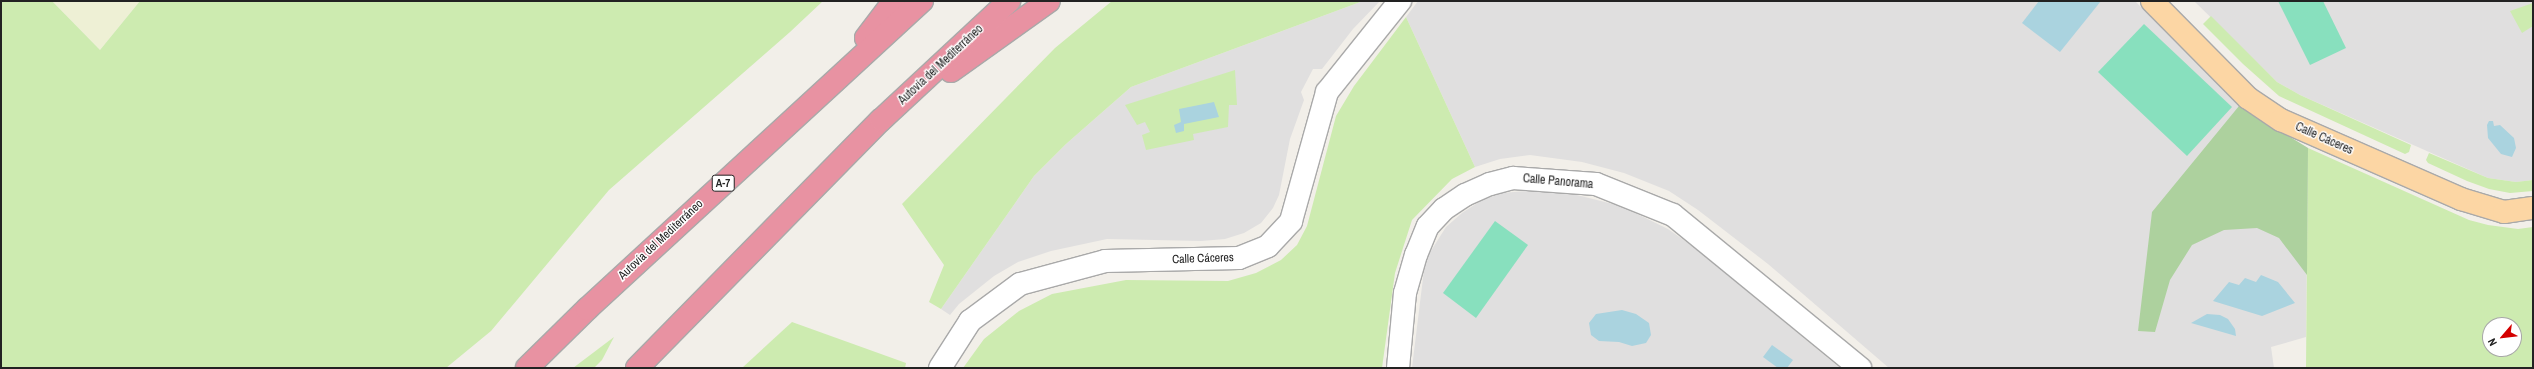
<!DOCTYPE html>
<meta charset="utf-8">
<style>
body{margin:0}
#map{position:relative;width:2534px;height:369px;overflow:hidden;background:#f2efe9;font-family:"Archivo Narrow",sans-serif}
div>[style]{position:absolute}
.residential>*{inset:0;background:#e0dfdf}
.farmland>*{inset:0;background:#eef0d5}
.grass>*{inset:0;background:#cdebb0}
.forest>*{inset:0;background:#add19e}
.pitch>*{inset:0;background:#88e0be}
.water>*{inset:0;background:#aad3df}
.roads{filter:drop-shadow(1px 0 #a9a9a9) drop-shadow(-1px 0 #a9a9a9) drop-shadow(0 1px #a9a9a9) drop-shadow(0 -1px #a9a9a9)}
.minor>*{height:22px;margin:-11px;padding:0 11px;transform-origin:11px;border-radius:11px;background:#fff}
.major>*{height:22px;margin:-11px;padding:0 11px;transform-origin:11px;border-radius:11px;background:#fcd6a4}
.highway>*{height:22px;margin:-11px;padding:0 11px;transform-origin:11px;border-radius:11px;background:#e892a2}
span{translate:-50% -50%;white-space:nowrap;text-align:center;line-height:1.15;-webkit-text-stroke:3px #fff;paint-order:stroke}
.shield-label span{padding:1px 3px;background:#fff;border:1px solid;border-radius:3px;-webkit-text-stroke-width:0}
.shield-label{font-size:11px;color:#222;font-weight:700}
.street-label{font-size:12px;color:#222}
.frame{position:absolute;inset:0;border:2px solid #222;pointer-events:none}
.north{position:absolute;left:2482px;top:317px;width:40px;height:40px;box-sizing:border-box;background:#fff;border:1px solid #a7a7a7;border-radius:50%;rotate:242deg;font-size:11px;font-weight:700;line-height:16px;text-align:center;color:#222}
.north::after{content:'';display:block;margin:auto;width:14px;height:18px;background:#d40000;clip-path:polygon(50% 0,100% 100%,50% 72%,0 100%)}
</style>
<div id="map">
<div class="residential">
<i style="clip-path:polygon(1363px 1px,1380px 1px,1353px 29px,1322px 69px,1313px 69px,1301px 92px,1304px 100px,1290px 139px,1279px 195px,1273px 208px,1261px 223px,1244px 233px,1225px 239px,1201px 241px,1107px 239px,1051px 251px,1018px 262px,994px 276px,959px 304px,950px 315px,941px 309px,1034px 176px,1066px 144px,1131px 87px)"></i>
<i style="clip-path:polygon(1418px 1px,2135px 1px,2239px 106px,2308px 148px,2306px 337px,2271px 347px,2274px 368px,1889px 368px,1768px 264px,1698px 210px,1669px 191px,1624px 173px,1582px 162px,1530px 155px,1500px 159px,1475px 167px,1406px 17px)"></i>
<i style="clip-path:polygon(2194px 1px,2533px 1px,2533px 180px,2516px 182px,2488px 178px,2300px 95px,2277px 82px)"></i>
<i style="clip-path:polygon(1537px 190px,1569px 193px,1621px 206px,1668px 229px,1695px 248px,1840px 368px,1412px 368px,1424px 270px,1429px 254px,1446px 227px,1462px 213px,1482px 200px,1502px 193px)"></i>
</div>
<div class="farmland">
<i style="clip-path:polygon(52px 1px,140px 1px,100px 50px)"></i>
</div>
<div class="grass">
<i style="clip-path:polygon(3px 1px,52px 1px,100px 50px,140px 1px,823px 1px,790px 32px,609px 190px,491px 331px,446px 368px,1px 368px,1px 3px)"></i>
<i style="clip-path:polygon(1112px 1px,1363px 1px,1131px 87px,1066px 144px,1034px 176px,941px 309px,929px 302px,944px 265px,902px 204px,1055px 48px)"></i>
<i style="clip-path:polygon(2533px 3px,2533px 26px,2522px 33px,2510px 11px)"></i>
<i style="clip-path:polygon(2211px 16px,2277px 82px,2300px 95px,2411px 145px,2409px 152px,2405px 154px,2279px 96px,2243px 64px,2203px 24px)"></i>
<i style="clip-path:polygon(1406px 17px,1475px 167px,1452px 179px,1412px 220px,1395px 273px,1382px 368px,963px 368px,984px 339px,1019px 311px,1052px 294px,1126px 280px,1228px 281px,1256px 273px,1281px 260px,1297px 245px,1307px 226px,1336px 116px,1354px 86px)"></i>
<i style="clip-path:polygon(1235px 70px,1237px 105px,1229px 105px,1228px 127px,1193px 134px,1194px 140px,1146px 150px,1142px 135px,1150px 132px,1145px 122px,1137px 125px,1125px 105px)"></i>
<i style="clip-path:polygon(evenodd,2308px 148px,2469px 220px,2488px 225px,2518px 229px,2533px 227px,2533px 366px,2531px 368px,2306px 368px,2308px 148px,2490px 325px,2514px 325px,2514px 349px,2490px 349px,2490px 325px)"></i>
<i style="clip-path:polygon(2429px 153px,2488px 178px,2516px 182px,2533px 180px,2533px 191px,2510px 193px,2489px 189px,2467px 181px,2428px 163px,2426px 160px)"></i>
<i style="clip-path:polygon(792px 322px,906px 363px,905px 368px,742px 368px)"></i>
<i style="clip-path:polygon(614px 337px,602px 360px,594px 368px,573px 368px)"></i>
</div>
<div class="forest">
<i style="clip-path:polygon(2239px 106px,2308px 148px,2307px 275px,2279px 238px,2257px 228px,2224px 230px,2192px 245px,2170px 280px,2155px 332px,2138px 331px,2152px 212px)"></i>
</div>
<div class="pitch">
<i style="clip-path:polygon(2278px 1px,2323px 1px,2346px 48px,2310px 65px)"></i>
<i style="clip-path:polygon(2144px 24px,2232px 107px,2187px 156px,2098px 72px)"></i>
<i style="clip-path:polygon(1495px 221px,1528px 245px,1476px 318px,1443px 293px)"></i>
</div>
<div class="water">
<i style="clip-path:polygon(2039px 1px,2101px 1px,2060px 52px,2022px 23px)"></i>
<i style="clip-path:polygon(1214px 102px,1219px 117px,1184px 124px,1184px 131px,1176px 133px,1174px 125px,1181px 122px,1179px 109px)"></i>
<i style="clip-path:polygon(2489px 121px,2493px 121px,2494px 126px,2500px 125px,2514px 138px,2516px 148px,2512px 157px,2501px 154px,2488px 138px,2487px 125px)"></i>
<i style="clip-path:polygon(2261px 275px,2278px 282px,2295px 303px,2262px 316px,2213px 301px,2229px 282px,2239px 285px,2245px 278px,2256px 282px)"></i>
<i style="clip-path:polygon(1622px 310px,1636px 314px,1649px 323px,1651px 335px,1646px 343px,1632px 346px,1619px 342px,1599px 341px,1591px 335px,1589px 323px,1596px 314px)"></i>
<i style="clip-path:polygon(2207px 314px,2220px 315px,2228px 319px,2235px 329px,2236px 336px,2191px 323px)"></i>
<i style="clip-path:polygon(1772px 345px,1793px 360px,1787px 368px,1778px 368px,1763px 357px)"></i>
</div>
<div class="roads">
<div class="minor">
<i style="left:940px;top:368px;width:56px;rotate:-57.4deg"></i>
<i style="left:970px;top:321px;width:62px;rotate:-36.5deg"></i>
<i style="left:1020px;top:284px;width:88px;rotate:-15.1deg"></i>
<i style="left:1105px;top:261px;width:134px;rotate:-1.3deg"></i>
<i style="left:1239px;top:258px;width:31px;rotate:-22deg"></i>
<i style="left:1268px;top:246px;width:34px;rotate:-47deg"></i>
<i style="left:1291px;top:221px;width:134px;rotate:-74.4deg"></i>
<i style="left:1327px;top:92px;width:117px;rotate:-51.3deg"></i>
<i style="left:1398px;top:368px;width:75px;rotate:-84.7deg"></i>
<i style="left:1405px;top:293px;width:40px;rotate:-74deg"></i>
<i style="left:1416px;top:255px;width:31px;rotate:-68deg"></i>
<i style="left:1428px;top:226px;width:23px;rotate:-47deg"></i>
<i style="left:1444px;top:209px;width:25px;rotate:-34deg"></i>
<i style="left:1465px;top:195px;width:27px;rotate:-24deg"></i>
<i style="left:1490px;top:184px;width:24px;rotate:-15deg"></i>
<i style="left:1513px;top:178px;width:83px;rotate:4.1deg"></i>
<i style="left:1596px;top:184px;width:83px;rotate:21.9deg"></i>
<i style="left:1673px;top:215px;width:242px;rotate:39.3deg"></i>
</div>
<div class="major">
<i style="left:2152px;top:1px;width:136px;rotate:45.3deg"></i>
<i style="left:2248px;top:98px;width:40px;rotate:34deg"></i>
<i style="left:2281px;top:120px;width:197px;rotate:23.7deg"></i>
<i style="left:2461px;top:199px;width:45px;rotate:16.8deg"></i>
<i style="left:2504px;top:212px;width:29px;rotate:-8deg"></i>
</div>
<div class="highway">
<i style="left:866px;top:38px;width:46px;rotate:-52.9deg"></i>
<i style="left:951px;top:71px;width:120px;rotate:-35.5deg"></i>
<i style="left:527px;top:368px;width:84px;rotate:-44.5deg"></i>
<i style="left:587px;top:309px;width:455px;rotate:-42.6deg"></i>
<i style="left:637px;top:368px;width:348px;rotate:-45.5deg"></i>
<i style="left:881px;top:120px;width:175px;rotate:-42.9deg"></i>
</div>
</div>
<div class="shield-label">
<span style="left:723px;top:183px">A-7</span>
</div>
<div class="street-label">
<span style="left:941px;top:65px;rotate:-43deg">Autovía del Mediterráneo</span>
<span style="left:2324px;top:139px;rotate:24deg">Calle Cáceres</span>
<span style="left:1558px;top:182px;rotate:5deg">Calle Panorama</span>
<span style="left:661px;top:240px;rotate:-43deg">Autovía del Mediterráneo</span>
<span style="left:1203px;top:259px;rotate:-2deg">Calle Cáceres</span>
</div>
<div class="frame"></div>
<div class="north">N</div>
</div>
